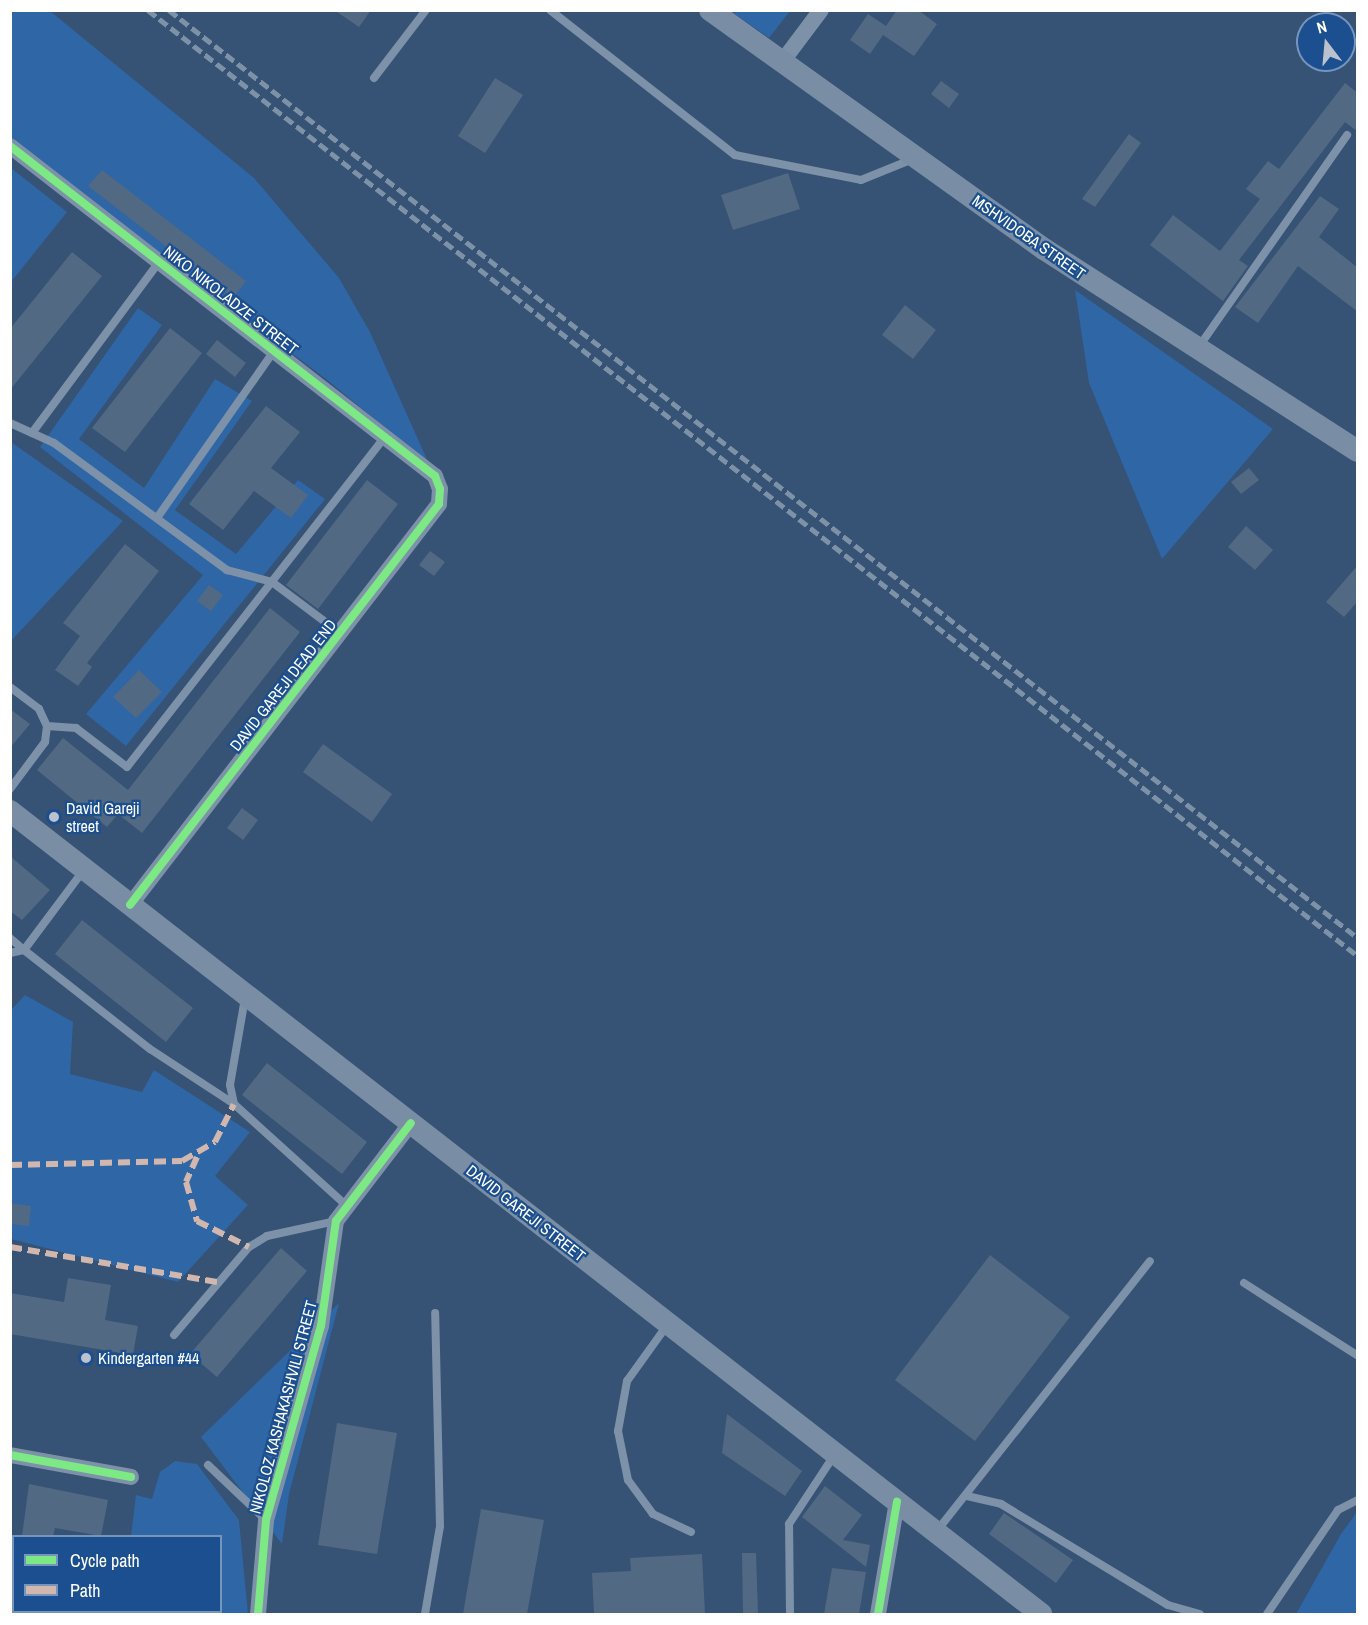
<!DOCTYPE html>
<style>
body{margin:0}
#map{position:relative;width:1368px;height:1625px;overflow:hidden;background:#365274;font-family:"Archivo Narrow",sans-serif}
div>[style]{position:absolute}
.green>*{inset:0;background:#2f66a5}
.building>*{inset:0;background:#526984}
.lane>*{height:8px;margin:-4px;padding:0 4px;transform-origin:4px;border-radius:4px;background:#7d92a8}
.street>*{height:16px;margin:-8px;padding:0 8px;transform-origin:8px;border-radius:8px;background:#7d92a8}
.secondary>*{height:22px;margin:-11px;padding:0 11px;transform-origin:11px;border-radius:11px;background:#798da4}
.rail>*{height:4.5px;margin-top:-2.25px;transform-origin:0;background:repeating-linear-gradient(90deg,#7e92a7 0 10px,transparent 0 14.5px)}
.quiet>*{height:6px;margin-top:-3px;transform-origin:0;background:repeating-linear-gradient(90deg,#d1b7ad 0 12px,transparent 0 18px)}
.cycleway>*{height:8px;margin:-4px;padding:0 4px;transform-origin:4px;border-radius:4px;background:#7ce984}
.dots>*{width:16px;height:16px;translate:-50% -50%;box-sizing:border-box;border:3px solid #1b4f8f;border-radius:50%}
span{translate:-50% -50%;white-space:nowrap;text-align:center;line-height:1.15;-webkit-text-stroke:4.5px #1b4f8f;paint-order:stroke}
.street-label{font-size:16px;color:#fff}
.poi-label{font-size:16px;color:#fff}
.left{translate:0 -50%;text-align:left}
.frame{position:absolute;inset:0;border:12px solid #fff;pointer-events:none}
.legend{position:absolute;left:12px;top:1535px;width:210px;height:78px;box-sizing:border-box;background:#1b4f8f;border:2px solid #7695bc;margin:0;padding:8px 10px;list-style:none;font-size:18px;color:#fff}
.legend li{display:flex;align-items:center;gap:12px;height:30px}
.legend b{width:30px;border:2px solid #7695bc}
.north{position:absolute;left:1296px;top:12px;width:60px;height:60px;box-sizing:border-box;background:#1b4f8f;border:2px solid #7695bc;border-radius:50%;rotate:344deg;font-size:16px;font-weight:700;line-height:24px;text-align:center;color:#fff}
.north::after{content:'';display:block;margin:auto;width:21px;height:27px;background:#b9c2ce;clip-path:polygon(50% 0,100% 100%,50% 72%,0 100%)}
</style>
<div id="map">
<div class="green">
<i style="clip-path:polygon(11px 11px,50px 11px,254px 178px,339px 278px,370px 332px,429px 464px,326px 379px,11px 142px)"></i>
<i style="clip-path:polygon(731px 11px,790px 11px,769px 38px)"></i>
<i style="clip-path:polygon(11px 168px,67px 212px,11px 282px)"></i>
<i style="clip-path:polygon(1075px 290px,1273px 429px,1162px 559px,1089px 383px)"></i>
<i style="clip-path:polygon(138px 308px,162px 325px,79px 439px,144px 488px,215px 379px,252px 401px,175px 510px,236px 554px,298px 480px,325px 499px,126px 746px,86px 714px,203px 575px,40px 447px)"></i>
<i style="clip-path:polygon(11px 442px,123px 521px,11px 641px)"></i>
<i style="clip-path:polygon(25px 995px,73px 1022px,70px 1074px,142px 1092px,154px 1070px,250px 1132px,215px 1176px,248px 1205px,178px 1282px,11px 1239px,10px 1011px)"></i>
<i style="clip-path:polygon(339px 1303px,289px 1494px,282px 1544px,201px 1437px)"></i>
<i style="clip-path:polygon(175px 1461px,197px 1464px,239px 1520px,248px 1614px,75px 1614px,220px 1612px,220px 1536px,131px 1536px,136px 1495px,152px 1499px,160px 1472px)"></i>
<i style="clip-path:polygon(1357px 1512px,1357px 1614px,1296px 1614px,1341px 1534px)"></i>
</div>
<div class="building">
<i style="clip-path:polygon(334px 10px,371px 10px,359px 27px)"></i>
<i style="clip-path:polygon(897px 10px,918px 10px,937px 24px,914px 56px,883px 35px,870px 54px,850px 40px,868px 14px,886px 26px)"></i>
<i style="clip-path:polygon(495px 78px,523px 95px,485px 153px,458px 136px)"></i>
<i style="clip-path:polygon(941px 81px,959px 94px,949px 108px,931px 94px)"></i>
<i style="clip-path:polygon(1345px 83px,1358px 93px,1358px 132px,1345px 122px,1239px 260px,1248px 266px,1223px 301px,1150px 245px,1173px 215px,1220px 251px,1260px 199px,1246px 189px,1268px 161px,1279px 169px)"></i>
<i style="clip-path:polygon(1129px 134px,1141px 143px,1095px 207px,1082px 199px)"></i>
<i style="clip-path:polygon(102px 170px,246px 281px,233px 298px,88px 186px)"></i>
<i style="clip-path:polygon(788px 173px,800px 209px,733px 230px,721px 195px)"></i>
<i style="clip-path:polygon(1320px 196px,1339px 209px,1319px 237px,1358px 268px,1358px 312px,1298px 266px,1258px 323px,1235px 307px)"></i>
<i style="clip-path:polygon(72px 252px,102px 276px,10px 390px,10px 329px)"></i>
<i style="clip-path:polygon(905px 305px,936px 330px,913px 359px,882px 335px)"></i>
<i style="clip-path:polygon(170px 328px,202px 353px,125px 452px,92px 428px)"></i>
<i style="clip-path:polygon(217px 340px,246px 363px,235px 377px,206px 354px)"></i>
<i style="clip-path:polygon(266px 406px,300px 432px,271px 468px,308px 495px,291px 518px,254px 491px,223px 530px,189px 504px)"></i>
<i style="clip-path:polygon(1249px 468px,1259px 480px,1241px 494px,1231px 482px)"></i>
<i style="clip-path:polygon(367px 480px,398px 504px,318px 609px,286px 585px)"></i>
<i style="clip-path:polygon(1246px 526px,1273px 550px,1255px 570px,1228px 547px)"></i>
<i style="clip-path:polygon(125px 544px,159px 571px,87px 663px,92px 667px,78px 686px,55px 670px,80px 636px,63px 623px)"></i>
<i style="clip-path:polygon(430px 551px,445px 562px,434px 576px,419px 565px)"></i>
<i style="clip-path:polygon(1358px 565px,1358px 601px,1344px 617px,1326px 602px)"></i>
<i style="clip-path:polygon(209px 585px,223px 595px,211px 611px,197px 601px)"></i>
<i style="clip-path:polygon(270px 608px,300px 632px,142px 833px,118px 814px,107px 827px,37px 770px,63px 738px,128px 790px)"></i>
<i style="clip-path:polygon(139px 670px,162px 692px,136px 718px,113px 697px)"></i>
<i style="clip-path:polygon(10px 709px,30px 724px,10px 748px)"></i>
<i style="clip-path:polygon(323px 744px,392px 794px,372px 822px,303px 772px)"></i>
<i style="clip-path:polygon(242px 808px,258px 820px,243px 840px,227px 828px)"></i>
<i style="clip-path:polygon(10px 856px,50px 890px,22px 920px,10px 911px)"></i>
<i style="clip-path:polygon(82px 920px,193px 1008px,166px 1042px,55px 954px)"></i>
<i style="clip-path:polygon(267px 1063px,367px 1142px,342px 1174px,242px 1095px)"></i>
<i style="clip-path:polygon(10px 1203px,31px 1206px,29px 1226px,10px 1224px)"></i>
<i style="clip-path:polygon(281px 1248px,307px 1271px,217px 1377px,190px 1354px)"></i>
<i style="clip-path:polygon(990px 1255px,1070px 1317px,975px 1441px,895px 1380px)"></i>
<i style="clip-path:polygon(68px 1278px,111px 1285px,105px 1320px,138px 1326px,133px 1355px,10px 1334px,10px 1293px,64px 1302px)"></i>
<i style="clip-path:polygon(727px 1414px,802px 1471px,785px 1496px,722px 1453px)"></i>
<i style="clip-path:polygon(337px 1423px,397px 1433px,377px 1554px,318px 1545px)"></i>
<i style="clip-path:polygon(29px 1484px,108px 1500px,101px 1536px,55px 1528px,53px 1536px,22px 1536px)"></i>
<i style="clip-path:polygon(825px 1486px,862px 1515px,843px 1540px,870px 1545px,866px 1567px,802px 1517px)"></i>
<i style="clip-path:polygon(481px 1509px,544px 1520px,527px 1614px,463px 1614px)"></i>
<i style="clip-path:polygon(1004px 1513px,1073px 1560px,1056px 1583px,989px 1534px)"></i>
<i style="clip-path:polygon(742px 1553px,756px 1553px,758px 1614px,743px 1614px)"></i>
<i style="clip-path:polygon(702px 1554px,705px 1614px,594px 1614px,592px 1573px,631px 1571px,630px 1558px)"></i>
<i style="clip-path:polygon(832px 1568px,866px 1572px,859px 1614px,824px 1614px)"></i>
</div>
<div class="lane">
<i style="left:550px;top:10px;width:235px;rotate:38.1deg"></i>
<i style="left:735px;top:155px;width:128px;rotate:11.2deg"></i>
<i style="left:861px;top:180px;width:56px;rotate:-22deg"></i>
<i style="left:374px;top:78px;width:86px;rotate:-52.6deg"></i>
<i style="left:1198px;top:348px;width:260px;rotate:-55deg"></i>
<i style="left:10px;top:423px;width:48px;rotate:24.4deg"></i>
<i style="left:54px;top:443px;width:215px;rotate:36.3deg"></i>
<i style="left:227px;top:570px;width:47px;rotate:14.9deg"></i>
<i style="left:272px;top:582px;width:85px;rotate:36.9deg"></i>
<i style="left:32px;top:433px;width:213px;rotate:-53.4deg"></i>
<i style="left:157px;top:518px;width:204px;rotate:-55deg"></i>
<i style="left:10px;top:687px;width:36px;rotate:37deg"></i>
<i style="left:39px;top:709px;width:19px;rotate:65deg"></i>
<i style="left:47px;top:726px;width:16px;rotate:97deg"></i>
<i style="left:45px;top:742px;width:59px;rotate:126.7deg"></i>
<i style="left:47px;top:726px;width:29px;rotate:4deg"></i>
<i style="left:76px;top:728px;width:64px;rotate:37.4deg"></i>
<i style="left:127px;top:767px;width:419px;rotate:-52deg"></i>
<i style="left:10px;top:938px;width:18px;rotate:41deg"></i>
<i style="left:24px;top:950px;width:99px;rotate:-53.2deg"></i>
<i style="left:10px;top:953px;width:14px;rotate:-12deg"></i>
<i style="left:24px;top:950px;width:160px;rotate:38.2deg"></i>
<i style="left:150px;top:1049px;width:100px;rotate:33.2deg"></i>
<i style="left:245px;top:998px;width:88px;rotate:99.8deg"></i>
<i style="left:230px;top:1085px;width:19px;rotate:78deg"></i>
<i style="left:234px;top:1104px;width:152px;rotate:42.1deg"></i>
<i style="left:1244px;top:1283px;width:135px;rotate:32.6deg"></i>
<i style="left:668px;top:1324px;width:70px;rotate:125.7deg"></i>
<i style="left:627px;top:1381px;width:51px;rotate:100.2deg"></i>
<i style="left:618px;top:1431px;width:50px;rotate:78.5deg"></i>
<i style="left:628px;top:1480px;width:42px;rotate:53.7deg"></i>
<i style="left:653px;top:1514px;width:42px;rotate:25.3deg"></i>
<i style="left:174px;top:1335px;width:116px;rotate:-49.6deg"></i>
<i style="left:249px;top:1247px;width:21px;rotate:-31deg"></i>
<i style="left:267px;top:1236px;width:71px;rotate:-12.3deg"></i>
<i style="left:208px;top:1465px;width:80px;rotate:43.5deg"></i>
<i style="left:967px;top:1496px;width:35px;rotate:13deg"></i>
<i style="left:1001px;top:1504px;width:195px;rotate:31.2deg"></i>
<i style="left:1168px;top:1605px;width:33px;rotate:16deg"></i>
<i style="left:936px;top:1532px;width:345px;rotate:-51.7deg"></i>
<i style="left:425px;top:1614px;width:89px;rotate:-80.3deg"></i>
<i style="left:440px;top:1526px;width:213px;rotate:-91.3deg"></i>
<i style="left:790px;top:1614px;width:90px;rotate:-90.6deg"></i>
<i style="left:789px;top:1524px;width:84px;rotate:-56.7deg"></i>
<i style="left:1267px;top:1614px;width:126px;rotate:-55.7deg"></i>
<i style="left:1338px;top:1510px;width:22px;rotate:-27deg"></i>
</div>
<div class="street">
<i style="left:782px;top:62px;width:65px;rotate:-53.1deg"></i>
<i style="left:10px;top:146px;width:538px;rotate:37.83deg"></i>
<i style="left:435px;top:476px;width:14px;rotate:69deg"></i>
<i style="left:440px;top:489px;width:15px;rotate:94deg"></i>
<i style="left:439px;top:504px;width:506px;rotate:127.62deg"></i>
<i style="left:10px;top:1455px;width:123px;rotate:10.3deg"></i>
<i style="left:258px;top:1614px;width:94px;rotate:-85.1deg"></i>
<i style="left:266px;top:1520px;width:202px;rotate:-74.2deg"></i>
<i style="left:321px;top:1326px;width:106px;rotate:-81.9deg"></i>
<i style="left:336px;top:1221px;width:123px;rotate:-52.6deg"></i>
<i style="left:878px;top:1614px;width:114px;rotate:-80.4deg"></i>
</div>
<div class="secondary">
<i style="left:710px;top:10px;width:411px;rotate:35.6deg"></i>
<i style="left:1044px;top:249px;width:373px;rotate:32.8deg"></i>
<i style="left:10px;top:811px;width:1307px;rotate:37.91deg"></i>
</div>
<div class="rail">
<i style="left:148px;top:10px;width:1536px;rotate:38.02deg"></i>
<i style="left:169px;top:10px;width:1508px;rotate:37.97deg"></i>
</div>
<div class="quiet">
<i style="left:197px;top:1157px;width:27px;rotate:114deg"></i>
<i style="left:186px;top:1182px;width:41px;rotate:74.2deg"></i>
<i style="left:197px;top:1221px;width:58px;rotate:26.6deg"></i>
<i style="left:10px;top:1165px;width:172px;rotate:-1.3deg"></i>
<i style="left:182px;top:1161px;width:38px;rotate:-30deg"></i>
<i style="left:215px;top:1142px;width:42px;rotate:-63.4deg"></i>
<i style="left:10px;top:1247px;width:210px;rotate:9.6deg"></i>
</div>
<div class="cycleway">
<i style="left:10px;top:146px;width:538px;rotate:37.83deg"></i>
<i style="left:435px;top:476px;width:14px;rotate:69deg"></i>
<i style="left:440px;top:489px;width:15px;rotate:94deg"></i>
<i style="left:439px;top:504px;width:506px;rotate:127.62deg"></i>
<i style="left:10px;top:1455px;width:123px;rotate:10.3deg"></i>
<i style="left:258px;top:1614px;width:94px;rotate:-85.1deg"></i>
<i style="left:266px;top:1520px;width:202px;rotate:-74.2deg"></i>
<i style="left:321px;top:1326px;width:106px;rotate:-81.9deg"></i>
<i style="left:336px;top:1221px;width:123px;rotate:-52.6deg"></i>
<i style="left:878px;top:1614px;width:114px;rotate:-80.4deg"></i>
</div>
<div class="dots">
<i style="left:54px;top:817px;background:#b9c2ce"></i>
<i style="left:86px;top:1358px;background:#b9c2ce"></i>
</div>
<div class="street-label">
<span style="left:1029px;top:237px;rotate:35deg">MSHVIDOBA STREET</span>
<span style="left:231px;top:300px;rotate:38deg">NIKO NIKOLADZE STREET</span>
<span style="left:283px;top:685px;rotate:-52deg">DAVID GAREJI DEAD END</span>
<span style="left:526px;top:1213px;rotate:38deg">DAVID GAREJI STREET</span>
<span style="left:283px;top:1407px;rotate:-75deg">NIKOLOZ KASHAKASHVILI STREET</span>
</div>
<div class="poi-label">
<span class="left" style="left:66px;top:817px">David Gareji<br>street</span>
<span class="left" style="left:98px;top:1358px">Kindergarten #44</span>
</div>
<div class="frame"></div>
<ul class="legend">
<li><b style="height:8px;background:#7ce984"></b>Cycle path</li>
<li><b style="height:8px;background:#d1b7ad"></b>Path</li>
</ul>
<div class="north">N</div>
</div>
